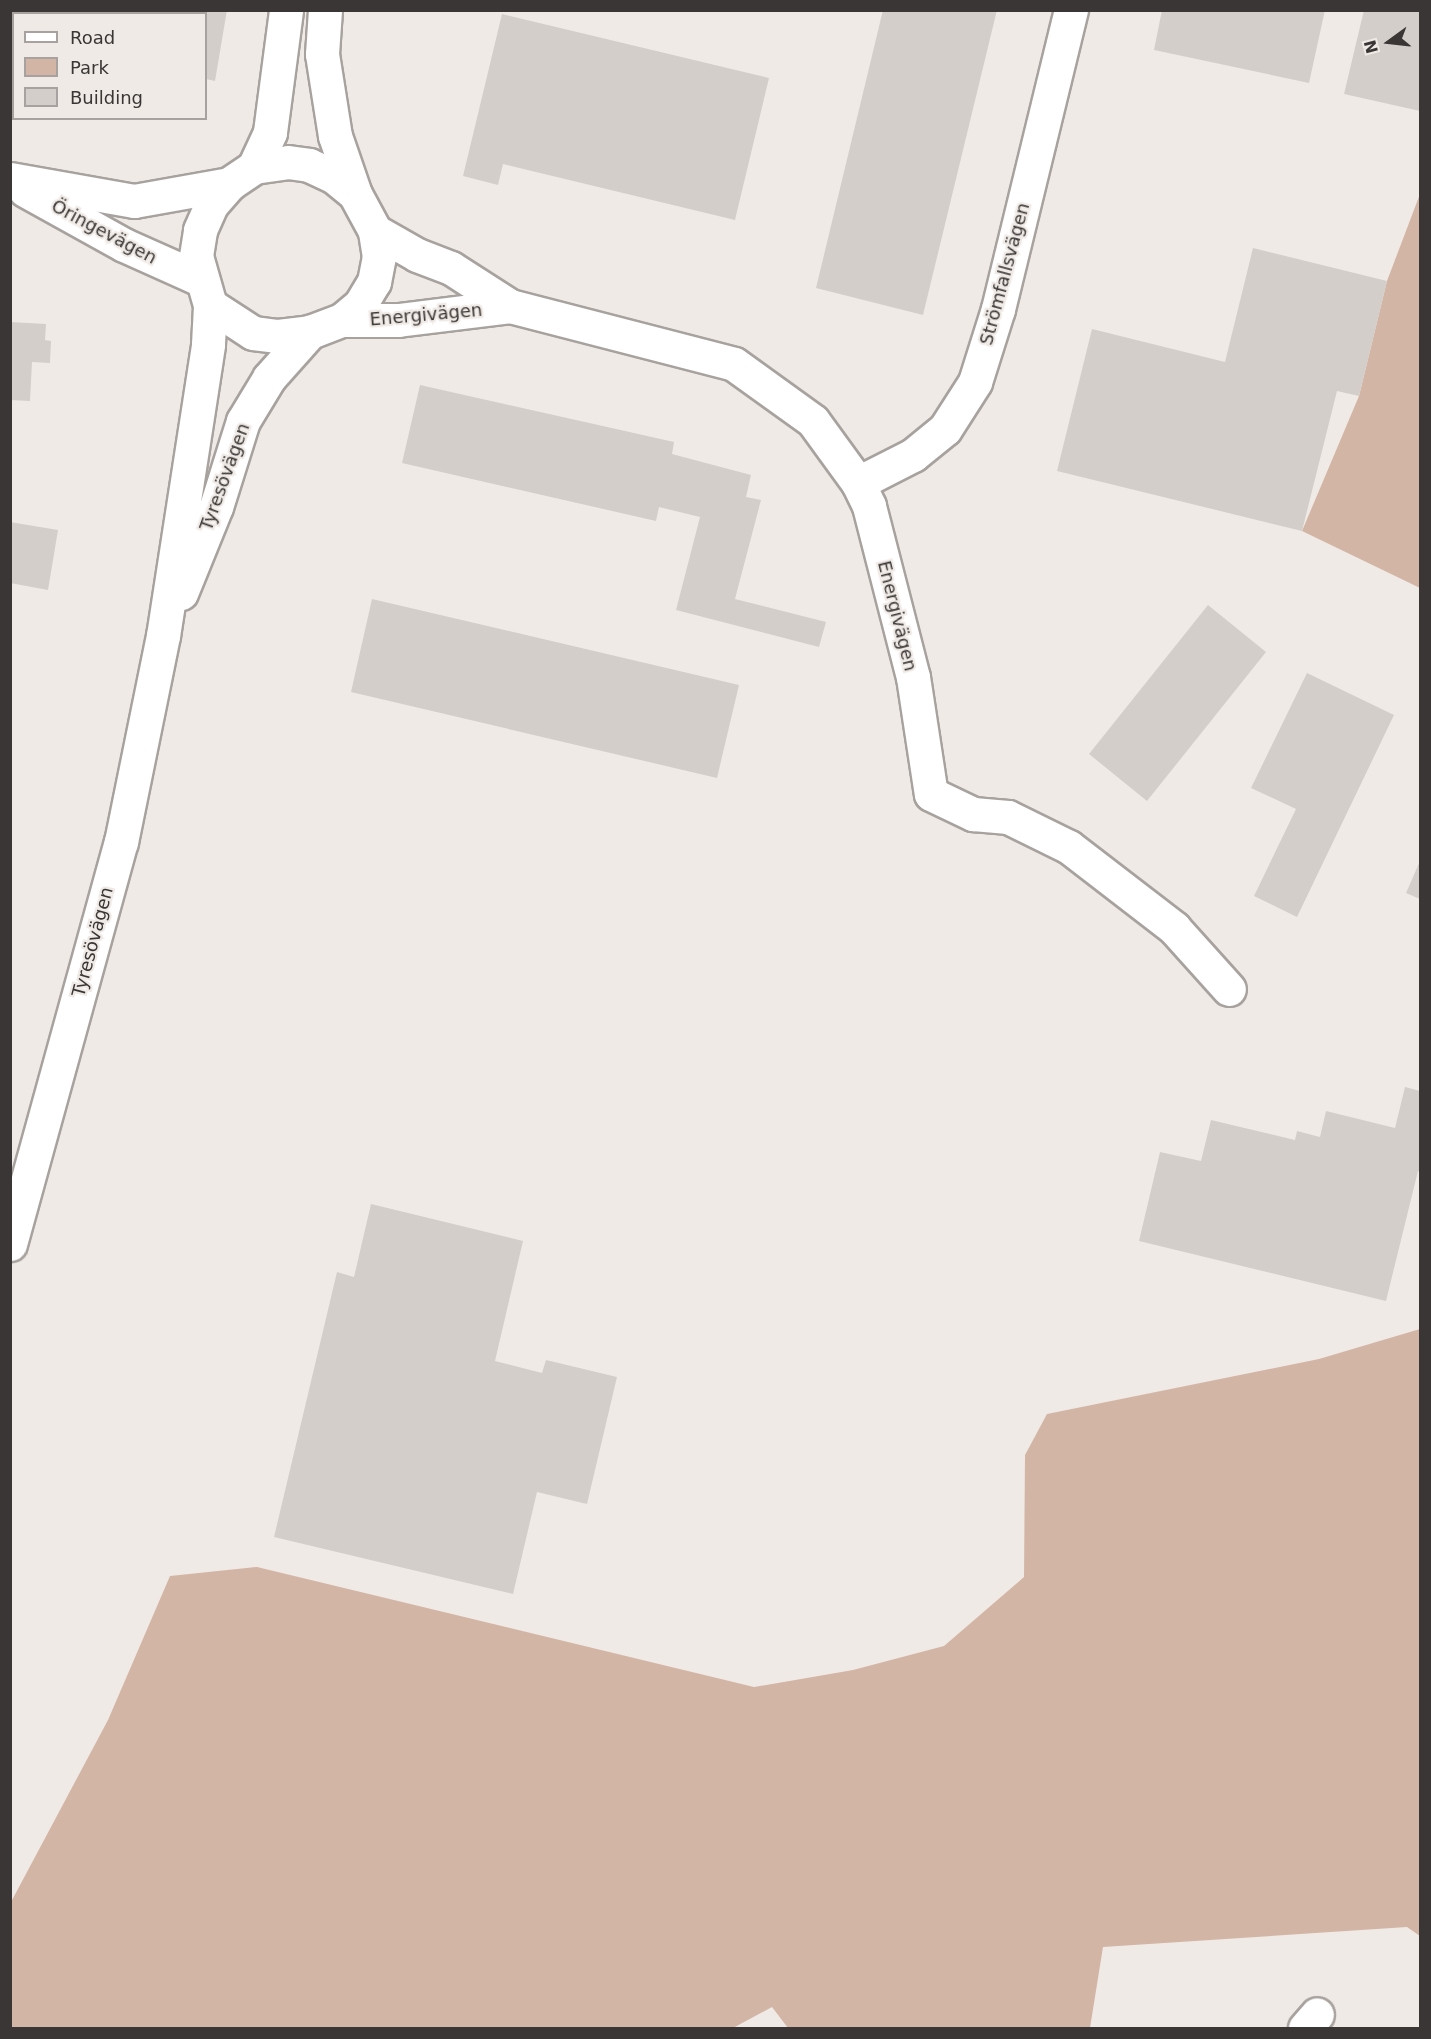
<!DOCTYPE html>
<meta charset="utf-8">
<style>
body{margin:0}
#map{position:relative;width:1431px;height:2039px;overflow:hidden;background:#f0eae6;font-family:"DejaVu Sans",sans-serif}
div>[style]{position:absolute}
.green>*{inset:0;background:#d3b5a5}
.building>*{inset:0;background:#d4ceca}
.roads{filter:drop-shadow(2px 0 #a8a29f) drop-shadow(-2px 0 #a8a29f) drop-shadow(0 2px #a8a29f) drop-shadow(0 -2px #a8a29f)}
.street>*{height:33px;margin:-16.5px;padding:0 16.5px;transform-origin:16.5px;border-radius:16.5px;background:#fff}
.secondary>*{height:33px;margin:-16.5px;padding:0 16.5px;transform-origin:16.5px;border-radius:16.5px;background:#fff}
span{translate:-50% -50%;white-space:nowrap;text-align:center;line-height:1.15;-webkit-text-stroke:4.5px #f0eae6;paint-order:stroke}
.street-label{font-size:18px;color:#393635}
.frame{position:absolute;inset:0;border:12px solid #393635;pointer-events:none}
.legend{position:absolute;left:12px;top:12px;width:195px;height:108px;box-sizing:border-box;background:#f0eae6;border:2px solid #a7a29f;margin:0;padding:8px 10px;list-style:none;font-size:18px;color:#393635}
.legend li{display:flex;align-items:center;gap:12px;height:30px}
.legend b{width:30px;border:2px solid #a7a29f}
.north{position:absolute;left:1359px;top:12px;width:60px;height:60px;-webkit-text-stroke:4px #f0eae6;paint-order:stroke;rotate:255deg;font-size:16px;font-weight:700;line-height:24px;text-align:center;color:#393635}
.north::after{content:'';display:block;margin:auto;width:21px;height:27px;background:#393635;clip-path:polygon(50% 0,100% 100%,50% 72%,0 100%)}
</style>
<div id="map">
<div class="green">
<i style="clip-path:polygon(1420px 194px,1420px 588px,1302px 531px,1359px 396px,1387px 281px)"></i>
<i style="clip-path:polygon(1420px 1329px,1420px 1936px,1407px 1927px,1103px 1947px,1090px 2028px,788px 2028px,772px 2007px,733px 2028px,11px 2028px,11px 1902px,108px 1720px,170px 1576px,257px 1567px,754px 1687px,853px 1670px,944px 1646px,1024px 1577px,1025px 1455px,1047px 1414px,1319px 1359px)"></i>
</div>
<div class="building">
<i style="clip-path:polygon(104px 10px,227px 10px,215px 81px,206px 79px,206px 14px,103px 14px)"></i>
<i style="clip-path:polygon(883px 10px,997px 10px,923px 315px,816px 288px)"></i>
<i style="clip-path:polygon(1162px 10px,1325px 10px,1309px 83px,1154px 50px)"></i>
<i style="clip-path:polygon(1364px 10px,1420px 10px,1420px 111px,1344px 94px)"></i>
<i style="clip-path:polygon(502px 14px,769px 78px,735px 220px,503px 164px,498px 185px,463px 176px)"></i>
<i style="clip-path:polygon(1253px 248px,1387px 281px,1359px 396px,1337px 391px,1302px 531px,1057px 471px,1092px 329px,1225px 362px)"></i>
<i style="clip-path:polygon(10px 322px,46px 324px,45px 340px,51px 341px,50px 363px,32px 362px,30px 401px,10px 400px)"></i>
<i style="clip-path:polygon(420px 385px,674px 442px,672px 454px,751px 475px,746px 497px,761px 500px,735px 599px,826px 622px,819px 647px,676px 610px,700px 517px,659px 507px,656px 521px,402px 463px)"></i>
<i style="clip-path:polygon(10px 522px,58px 530px,48px 590px,10px 583px)"></i>
<i style="clip-path:polygon(372px 599px,739px 685px,717px 778px,351px 692px)"></i>
<i style="clip-path:polygon(1208px 605px,1266px 652px,1147px 801px,1089px 754px)"></i>
<i style="clip-path:polygon(1307px 673px,1394px 715px,1297px 917px,1254px 896px,1296px 809px,1251px 788px)"></i>
<i style="clip-path:polygon(1420px 861px,1420px 899px,1406px 893px)"></i>
<i style="clip-path:polygon(1405px 1087px,1420px 1091px,1420px 1172px,1418px 1171px,1386px 1301px,1139px 1241px,1160px 1152px,1201px 1161px,1211px 1120px,1295px 1140px,1297px 1131px,1320px 1137px,1326px 1111px,1395px 1128px)"></i>
<i style="clip-path:polygon(371px 1204px,523px 1241px,495px 1361px,542px 1373px,546px 1360px,617px 1377px,587px 1504px,537px 1492px,513px 1594px,274px 1537px,337px 1272px,354px 1277px)"></i>
</div>
<div class="roads">
<div class="street">
<i style="left:10px;top:179px;width:126px;rotate:10.1deg"></i>
<i style="left:134px;top:201px;width:97px;rotate:-10.1deg"></i>
<i style="left:25px;top:190px;width:113px;rotate:29.1deg"></i>
<i style="left:124px;top:245px;width:83px;rotate:24.1deg"></i>
<i style="left:375px;top:231px;width:48px;rotate:29.7deg"></i>
<i style="left:417px;top:255px;width:36px;rotate:21deg"></i>
<i style="left:451px;top:268px;width:70px;rotate:32.8deg"></i>
<i style="left:510px;top:306px;width:231px;rotate:14.5deg"></i>
<i style="left:734px;top:364px;width:97px;rotate:35.8deg"></i>
<i style="left:813px;top:421px;width:77px;rotate:54deg"></i>
<i style="left:858px;top:483px;width:25px;rotate:64deg"></i>
<i style="left:869px;top:506px;width:177px;rotate:75.6deg"></i>
<i style="left:913px;top:677px;width:118px;rotate:81.3deg"></i>
<i style="left:931px;top:794px;width:47px;rotate:25.5deg"></i>
<i style="left:973px;top:814px;width:35px;rotate:5deg"></i>
<i style="left:1008px;top:817px;width:68px;rotate:26.2deg"></i>
<i style="left:1069px;top:847px;width:133px;rotate:37.6deg"></i>
<i style="left:1174px;top:928px;width:82px;rotate:48deg"></i>
<i style="left:342px;top:320px;width:56px"></i>
<i style="left:398px;top:320px;width:113px;rotate:-7.1deg"></i>
<i style="left:858px;top:483px;width:62px;rotate:-27deg"></i>
<i style="left:913px;top:455px;width:41px;rotate:-39.1deg"></i>
<i style="left:945px;top:429px;width:56px;rotate:-57.4deg"></i>
<i style="left:975px;top:382px;width:77px;rotate:-72.5deg"></i>
<i style="left:998px;top:309px;width:308px;rotate:-76.3deg"></i>
<i style="left:1305px;top:2028px;width:18px;rotate:-49deg"></i>
</div>
<div class="secondary">
<i style="left:254px;top:167px;width:38px;rotate:-65deg"></i>
<i style="left:270px;top:132px;width:123px;rotate:-82.5deg"></i>
<i style="left:210px;top:305px;width:51px;rotate:33.1deg"></i>
<i style="left:253px;top:333px;width:25px;rotate:7deg"></i>
<i style="left:278px;top:336px;width:32px;rotate:-7deg"></i>
<i style="left:310px;top:332px;width:34px;rotate:-21deg"></i>
<i style="left:342px;top:320px;width:23px;rotate:-40deg"></i>
<i style="left:360px;top:305px;width:27px;rotate:-59deg"></i>
<i style="left:374px;top:282px;width:25px;rotate:-79deg"></i>
<i style="left:379px;top:257px;width:26px;rotate:-99deg"></i>
<i style="left:375px;top:231px;width:42px;rotate:-118.4deg"></i>
<i style="left:355px;top:194px;width:61px;rotate:-109deg"></i>
<i style="left:335px;top:136px;width:83px;rotate:-99deg"></i>
<i style="left:322px;top:54px;width:44px;rotate:-86.1deg"></i>
<i style="left:181px;top:593px;width:93px;rotate:-67.9deg"></i>
<i style="left:216px;top:507px;width:90px;rotate:-72.6deg"></i>
<i style="left:243px;top:421px;width:50px;rotate:-58.8deg"></i>
<i style="left:269px;top:378px;width:62px;rotate:-48.3deg"></i>
<i style="left:10px;top:1244px;width:417px;rotate:-74.6deg"></i>
<i style="left:121px;top:842px;width:210px;rotate:-78.5deg"></i>
<i style="left:163px;top:636px;width:295px;rotate:-81.2deg"></i>
<i style="left:208px;top:344px;width:39px;rotate:-87deg"></i>
<i style="left:210px;top:305px;width:51px;rotate:-105.9deg"></i>
<i style="left:196px;top:256px;width:26px;rotate:-81deg"></i>
<i style="left:200px;top:230px;width:27px;rotate:-66deg"></i>
<i style="left:211px;top:205px;width:28px;rotate:-49deg"></i>
<i style="left:229px;top:184px;width:30px;rotate:-34deg"></i>
<i style="left:254px;top:167px;width:34px;rotate:-8deg"></i>
<i style="left:288px;top:162px;width:21px;rotate:8deg"></i>
<i style="left:309px;top:165px;width:26px;rotate:25deg"></i>
<i style="left:333px;top:176px;width:28px;rotate:39deg"></i>
</div>
</div>
<div class="street-label">
<span style="left:104px;top:232px;rotate:28deg">Öringevägen</span>
<span style="left:1005px;top:274px;rotate:-75deg">Strömfallsvägen</span>
<span style="left:426px;top:315px;rotate:-5deg">Energivägen</span>
<span style="left:225px;top:477px;rotate:-70deg">Tyresövägen</span>
<span style="left:897px;top:616px;rotate:76deg">Energivägen</span>
<span style="left:93px;top:942px;rotate:-75deg">Tyresövägen</span>
</div>
<div class="frame"></div>
<ul class="legend">
<li><b style="height:8px;background:#fff"></b>Road</li>
<li><b style="height:16px;background:#d3b5a5"></b>Park</li>
<li><b style="height:16px;background:#d4ceca"></b>Building</li>
</ul>
<div class="north">N</div>
</div>
